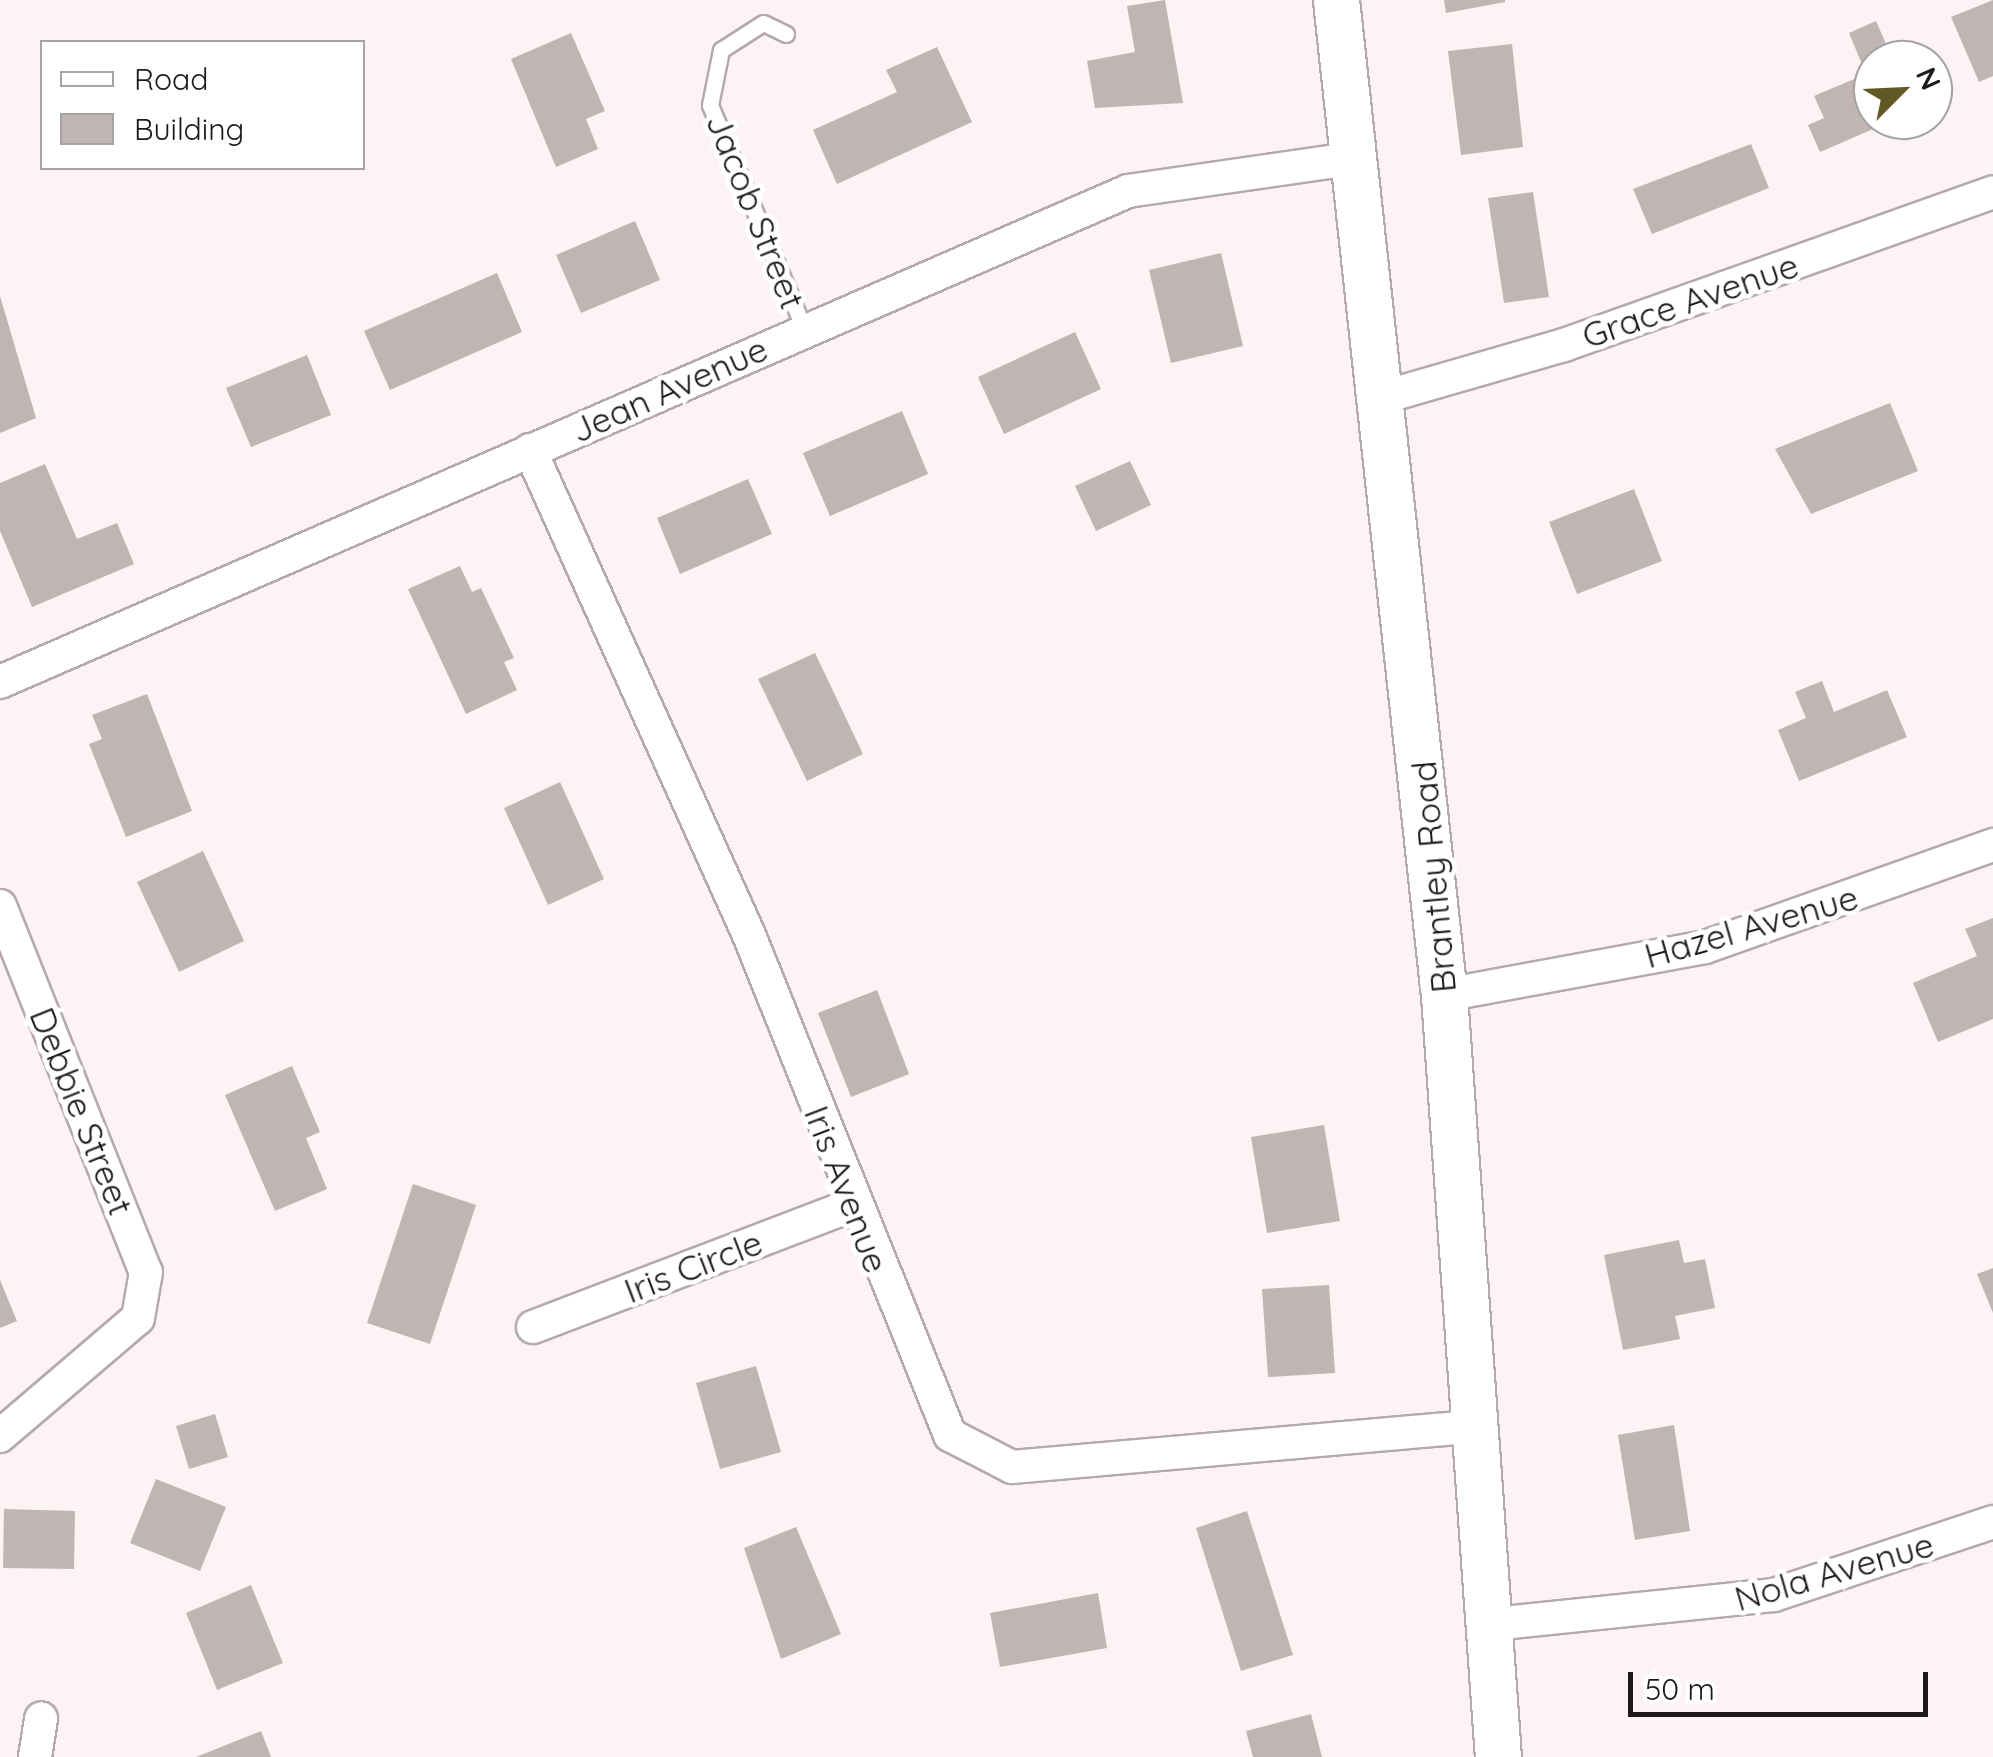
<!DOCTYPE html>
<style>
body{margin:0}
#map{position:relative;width:1993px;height:1757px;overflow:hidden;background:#fdf3f5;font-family:Quicksand,sans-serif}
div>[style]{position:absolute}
.building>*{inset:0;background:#c1b5b4}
.roads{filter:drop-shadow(2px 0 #b4a9ab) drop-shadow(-2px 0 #b4a9ab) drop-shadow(0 2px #b4a9ab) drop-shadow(0 -2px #b4a9ab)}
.lane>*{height:15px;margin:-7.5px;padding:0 7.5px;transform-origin:7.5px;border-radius:7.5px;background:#fff}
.street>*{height:32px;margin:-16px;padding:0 16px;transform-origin:16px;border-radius:16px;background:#fff}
.secondary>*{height:45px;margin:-22.5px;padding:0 22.5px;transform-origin:22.5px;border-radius:22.5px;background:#fff}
span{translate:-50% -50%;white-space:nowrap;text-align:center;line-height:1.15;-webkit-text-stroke:10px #fff;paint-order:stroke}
.street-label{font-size:35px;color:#1d191a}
.legend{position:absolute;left:40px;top:40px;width:325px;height:130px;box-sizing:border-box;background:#fff;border:2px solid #a5a3a3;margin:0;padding:12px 18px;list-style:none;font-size:30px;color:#1d191a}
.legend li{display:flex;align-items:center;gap:20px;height:50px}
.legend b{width:50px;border:2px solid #a5a3a3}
.north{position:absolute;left:1853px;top:40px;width:100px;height:100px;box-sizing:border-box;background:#fff;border:2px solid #a5a3a3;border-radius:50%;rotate:66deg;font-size:28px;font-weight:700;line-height:40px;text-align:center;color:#1d191a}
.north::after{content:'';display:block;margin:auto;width:35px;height:45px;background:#605926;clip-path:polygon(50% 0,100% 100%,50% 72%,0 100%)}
.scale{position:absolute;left:1628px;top:1672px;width:300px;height:45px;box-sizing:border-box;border:5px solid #1d191a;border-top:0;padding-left:12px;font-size:30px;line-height:35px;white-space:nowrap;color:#1d191a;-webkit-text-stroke:8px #fff;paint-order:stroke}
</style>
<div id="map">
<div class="building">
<i style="clip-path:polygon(1165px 0,1183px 103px,1095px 108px,1087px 61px,1135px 52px,1127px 6px)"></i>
<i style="clip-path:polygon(1444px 0,1505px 0,1505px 2px,1446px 13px)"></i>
<i style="clip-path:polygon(1993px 0,1993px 76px,1979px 82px,1951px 17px)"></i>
<i style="clip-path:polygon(1876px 21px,1893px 60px,1873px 60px,1873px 120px,1894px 120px,1820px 152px,1808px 125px,1824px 118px,1814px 96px,1866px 74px,1849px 33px)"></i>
<i style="clip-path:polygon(571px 33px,605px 111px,586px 119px,598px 149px,556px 167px,511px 59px)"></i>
<i style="clip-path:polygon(1512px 44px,1523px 147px,1461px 155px,1448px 51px)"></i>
<i style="clip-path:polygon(937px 47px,972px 122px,837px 184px,813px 130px,897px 92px,886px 70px)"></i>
<i style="clip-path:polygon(1751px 144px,1769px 188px,1652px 234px,1633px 189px)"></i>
<i style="clip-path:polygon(1533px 192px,1549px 297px,1504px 303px,1488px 198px)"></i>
<i style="clip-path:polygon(635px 221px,660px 280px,581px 313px,556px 255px)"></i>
<i style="clip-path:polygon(1221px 253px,1243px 346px,1171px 363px,1149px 270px)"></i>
<i style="clip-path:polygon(497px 273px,522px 332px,390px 390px,364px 331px)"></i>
<i style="clip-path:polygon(0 296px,36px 418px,0 433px)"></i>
<i style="clip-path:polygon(1075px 332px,1101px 389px,1004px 434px,978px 377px)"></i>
<i style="clip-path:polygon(307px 355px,331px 415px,251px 447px,226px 388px)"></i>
<i style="clip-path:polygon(1890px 403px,1918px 471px,1811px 514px,1775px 449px)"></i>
<i style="clip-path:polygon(902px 411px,928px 474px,830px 516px,803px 453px)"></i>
<i style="clip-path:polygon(1130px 461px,1151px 505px,1096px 531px,1075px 486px)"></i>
<i style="clip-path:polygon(45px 464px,77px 539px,117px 523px,134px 564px,32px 607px,0 531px,0 483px)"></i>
<i style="clip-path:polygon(748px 479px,772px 534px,680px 574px,657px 518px)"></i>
<i style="clip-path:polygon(1634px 489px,1662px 561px,1577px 594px,1549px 522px)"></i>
<i style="clip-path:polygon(460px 566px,472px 592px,481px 588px,514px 658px,504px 662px,517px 690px,466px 714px,408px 589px)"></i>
<i style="clip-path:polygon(815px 653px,863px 754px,807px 781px,758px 679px)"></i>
<i style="clip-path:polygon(1822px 681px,1834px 712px,1887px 690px,1907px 737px,1799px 781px,1778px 730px,1806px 718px,1795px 692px)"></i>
<i style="clip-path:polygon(147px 694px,192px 811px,126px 837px,89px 744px,102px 739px,92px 715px)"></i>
<i style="clip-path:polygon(560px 782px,604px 879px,548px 905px,504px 808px)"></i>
<i style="clip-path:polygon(203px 851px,244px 941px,179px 972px,137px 882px)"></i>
<i style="clip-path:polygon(1993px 918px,1993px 1019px,1938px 1042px,1913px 983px,1977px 956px,1965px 929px)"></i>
<i style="clip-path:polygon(877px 990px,909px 1074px,851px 1097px,818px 1013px)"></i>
<i style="clip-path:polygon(292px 1066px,320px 1132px,306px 1138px,327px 1189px,275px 1211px,225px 1095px)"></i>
<i style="clip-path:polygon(1324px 1125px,1340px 1221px,1267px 1233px,1251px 1137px)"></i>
<i style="clip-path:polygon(413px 1184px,476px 1205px,430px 1344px,367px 1323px)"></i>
<i style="clip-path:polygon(1679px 1240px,1684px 1263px,1705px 1259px,1715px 1308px,1675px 1316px,1680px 1339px,1623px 1350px,1604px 1255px)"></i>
<i style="clip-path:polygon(1993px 1268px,1993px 1313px,1977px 1274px)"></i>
<i style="clip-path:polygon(0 1280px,17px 1321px,0 1328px)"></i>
<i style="clip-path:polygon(1329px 1285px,1335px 1373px,1268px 1377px,1262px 1289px)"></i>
<i style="clip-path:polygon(756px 1366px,781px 1452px,720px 1469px,696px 1383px)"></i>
<i style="clip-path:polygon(215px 1414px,228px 1457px,189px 1469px,176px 1426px)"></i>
<i style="clip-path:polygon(1674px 1425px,1690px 1531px,1635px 1540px,1618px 1435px)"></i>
<i style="clip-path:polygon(156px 1479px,226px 1507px,200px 1571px,130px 1543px)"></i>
<i style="clip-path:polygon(4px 1509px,75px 1511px,74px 1569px,3px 1568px)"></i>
<i style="clip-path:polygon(1247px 1511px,1293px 1655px,1241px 1671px,1196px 1528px)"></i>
<i style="clip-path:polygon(796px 1527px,841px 1634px,781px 1659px,744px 1548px)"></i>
<i style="clip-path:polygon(251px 1585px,283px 1663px,217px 1690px,186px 1613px)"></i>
<i style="clip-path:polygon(1098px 1593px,1107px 1648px,1000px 1667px,990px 1613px)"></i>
<i style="clip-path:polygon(1311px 1714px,1322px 1757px,1253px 1757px,1246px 1731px)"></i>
<i style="clip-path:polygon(261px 1731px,271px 1757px,196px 1757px)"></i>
</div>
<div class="roads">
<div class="lane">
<i style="left:786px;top:34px;width:25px;rotate:-154deg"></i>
<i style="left:763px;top:23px;width:50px;rotate:147.3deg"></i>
<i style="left:721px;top:50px;width:56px;rotate:101.3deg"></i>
<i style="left:710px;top:105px;width:243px;rotate:67.2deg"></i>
</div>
<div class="street">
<i style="left:1384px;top:397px;width:187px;rotate:-16.1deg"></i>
<i style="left:1564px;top:345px;width:455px;rotate:-19.6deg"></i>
<i style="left:530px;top:450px;width:532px;rotate:65.7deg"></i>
<i style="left:749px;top:935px;width:539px;rotate:68.1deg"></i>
<i style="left:950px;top:1435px;width:70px;rotate:27.3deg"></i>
<i style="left:1012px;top:1467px;width:468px;rotate:-5deg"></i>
<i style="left:0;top:682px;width:1230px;rotate:-23.52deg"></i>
<i style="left:1128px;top:191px;width:230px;rotate:-8.2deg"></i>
<i style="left:0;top:906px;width:394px;rotate:68.3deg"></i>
<i style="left:146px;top:1272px;width:47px;rotate:99.9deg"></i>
<i style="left:138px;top:1318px;width:182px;rotate:139.5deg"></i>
<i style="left:1444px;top:995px;width:265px;rotate:-10.4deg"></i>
<i style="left:1705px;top:947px;width:306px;rotate:-19.5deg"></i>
<i style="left:533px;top:1327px;width:342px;rotate:-20.9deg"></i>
<i style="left:1493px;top:1624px;width:282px;rotate:-5.9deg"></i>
<i style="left:1774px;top:1595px;width:231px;rotate:-18.4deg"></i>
<i style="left:35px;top:1757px;width:39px;rotate:-81deg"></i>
</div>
<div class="secondary">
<i style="left:1336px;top:0;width:1001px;rotate:83.81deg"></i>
<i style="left:1444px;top:995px;width:764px;rotate:85.95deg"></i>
</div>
</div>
<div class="street-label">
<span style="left:756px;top:211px;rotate:68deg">Jacob Street</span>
<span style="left:1690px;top:300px;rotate:-19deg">Grace Avenue</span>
<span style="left:669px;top:389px;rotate:-24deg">Jean Avenue</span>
<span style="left:1433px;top:877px;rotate:-95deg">Brantley Road</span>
<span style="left:1751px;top:926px;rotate:-16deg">Hazel Avenue</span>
<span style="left:82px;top:1111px;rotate:68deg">Debbie Street</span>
<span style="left:847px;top:1189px;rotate:69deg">Iris Avenue</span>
<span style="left:693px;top:1266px;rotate:-21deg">Iris Circle</span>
<span style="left:1834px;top:1571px;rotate:-16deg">Nola Avenue</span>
</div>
<ul class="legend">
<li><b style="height:12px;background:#fff"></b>Road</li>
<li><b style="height:28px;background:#c1b5b4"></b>Building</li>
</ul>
<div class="north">N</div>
<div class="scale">50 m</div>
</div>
